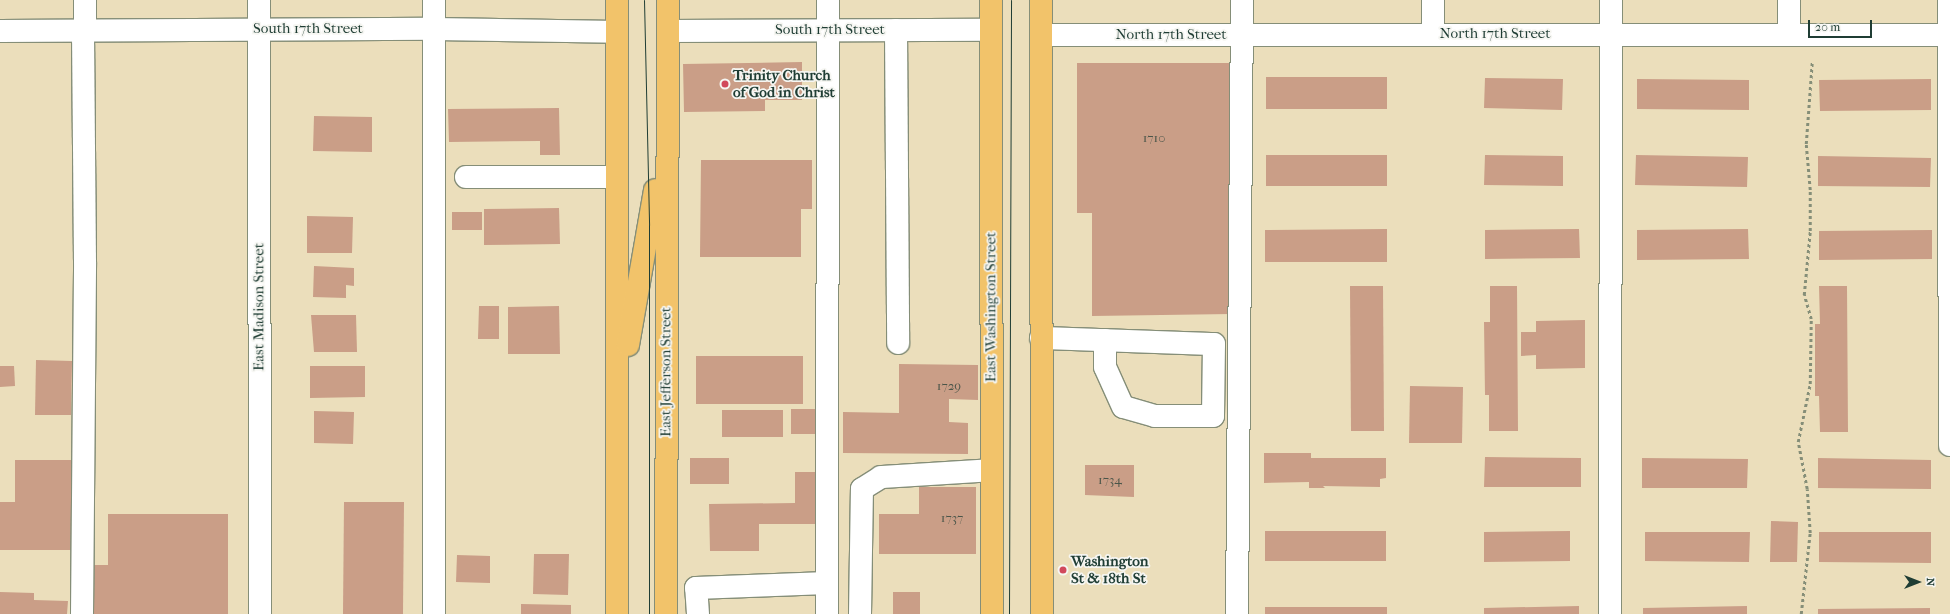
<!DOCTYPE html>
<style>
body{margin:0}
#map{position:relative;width:1950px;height:614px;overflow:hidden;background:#ebdebb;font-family:"IM FELL French Canon",serif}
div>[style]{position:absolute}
.building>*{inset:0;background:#ca9e87}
.path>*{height:2.5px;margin-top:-1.25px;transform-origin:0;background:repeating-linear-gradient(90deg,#858e78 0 3px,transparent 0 6px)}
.roads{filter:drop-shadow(1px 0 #858e78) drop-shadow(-1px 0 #858e78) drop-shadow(0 1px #858e78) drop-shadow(0 -1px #858e78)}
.minor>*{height:22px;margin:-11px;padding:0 11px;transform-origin:11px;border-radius:11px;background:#fff}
.major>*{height:22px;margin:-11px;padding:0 11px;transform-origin:11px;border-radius:11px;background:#f2c36a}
.tram>*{height:1px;margin:-0.5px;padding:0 0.5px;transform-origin:0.5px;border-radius:0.5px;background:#1f3d34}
.dots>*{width:11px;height:11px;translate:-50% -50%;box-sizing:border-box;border:2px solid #f6f6f2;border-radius:50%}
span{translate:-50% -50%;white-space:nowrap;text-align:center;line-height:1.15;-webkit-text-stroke:3.5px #f6f6f2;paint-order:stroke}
.number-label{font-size:13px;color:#4a5549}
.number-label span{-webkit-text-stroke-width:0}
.street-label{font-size:15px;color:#1f3d34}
.poi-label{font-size:15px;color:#1f3d34;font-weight:700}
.left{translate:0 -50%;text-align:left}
.north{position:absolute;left:1898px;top:562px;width:40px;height:40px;-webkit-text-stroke:3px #f6f6f2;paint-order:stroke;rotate:90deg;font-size:11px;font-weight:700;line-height:16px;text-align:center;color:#1f3d34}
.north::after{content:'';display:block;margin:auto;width:14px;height:18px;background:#1f3d34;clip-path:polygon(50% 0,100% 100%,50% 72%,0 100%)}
.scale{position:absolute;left:1808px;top:20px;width:64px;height:18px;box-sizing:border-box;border:2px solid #1f3d34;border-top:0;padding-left:5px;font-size:12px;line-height:14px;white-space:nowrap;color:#1f3d34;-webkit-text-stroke:3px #f6f6f2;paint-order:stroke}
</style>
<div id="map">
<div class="building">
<i style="clip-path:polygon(802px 62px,802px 100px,765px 100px,765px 111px,684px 112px,683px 64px)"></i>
<i style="clip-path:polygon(1077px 63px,1231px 63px,1231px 314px,1092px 316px,1092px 213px,1077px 213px)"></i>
<i style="clip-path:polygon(1266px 77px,1387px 77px,1387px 109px,1266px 109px)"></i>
<i style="clip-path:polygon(1485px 78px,1563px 79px,1562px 110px,1484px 108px)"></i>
<i style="clip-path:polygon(1637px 79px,1749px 80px,1749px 110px,1637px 109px)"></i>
<i style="clip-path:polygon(1931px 79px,1931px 110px,1820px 111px,1819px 80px)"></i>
<i style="clip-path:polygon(559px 108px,560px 155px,540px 155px,540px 141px,449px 142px,448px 109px)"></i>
<i style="clip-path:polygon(314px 116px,372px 117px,372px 152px,313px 151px)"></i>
<i style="clip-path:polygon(1266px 155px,1387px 155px,1387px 186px,1266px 186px)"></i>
<i style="clip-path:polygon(1485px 155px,1563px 156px,1563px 186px,1484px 185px)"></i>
<i style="clip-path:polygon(1636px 155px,1748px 157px,1747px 187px,1635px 185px)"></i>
<i style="clip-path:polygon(1818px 156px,1931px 158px,1930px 187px,1818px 186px)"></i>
<i style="clip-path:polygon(701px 160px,812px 160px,812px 209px,801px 209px,801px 257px,700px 257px)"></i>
<i style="clip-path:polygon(559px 208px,560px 244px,484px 245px,484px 209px)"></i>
<i style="clip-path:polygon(452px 212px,482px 212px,482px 230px,452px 230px)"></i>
<i style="clip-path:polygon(307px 216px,353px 217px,352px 253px,307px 253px)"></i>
<i style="clip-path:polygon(1387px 229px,1387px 262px,1265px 262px,1265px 230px)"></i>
<i style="clip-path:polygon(1579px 229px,1580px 258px,1485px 259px,1485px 230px)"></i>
<i style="clip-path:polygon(1748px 229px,1749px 259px,1637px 260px,1637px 230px)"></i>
<i style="clip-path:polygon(1932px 230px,1932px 259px,1819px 260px,1819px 231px)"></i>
<i style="clip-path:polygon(314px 266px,354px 268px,354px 286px,346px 285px,346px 298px,313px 297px)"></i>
<i style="clip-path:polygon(1350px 286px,1383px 286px,1384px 431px,1351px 431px)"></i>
<i style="clip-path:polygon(1490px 286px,1517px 286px,1518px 431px,1489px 431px,1489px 395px,1485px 395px,1484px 322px,1490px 322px)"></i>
<i style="clip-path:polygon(1819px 286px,1847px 286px,1848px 432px,1820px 432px,1819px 396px,1815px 396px,1815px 324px,1820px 324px)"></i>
<i style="clip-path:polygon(479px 306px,499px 306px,499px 339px,478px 339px)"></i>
<i style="clip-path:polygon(559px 306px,560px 354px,508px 354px,508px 307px)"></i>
<i style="clip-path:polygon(311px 315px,356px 315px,357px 352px,314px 352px)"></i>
<i style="clip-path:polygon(1585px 320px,1585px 368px,1536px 369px,1536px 355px,1521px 356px,1521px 332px,1536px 332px,1536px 321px)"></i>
<i style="clip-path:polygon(696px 356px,803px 356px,803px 404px,696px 404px)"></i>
<i style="clip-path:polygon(36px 360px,72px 361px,71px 415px,35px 415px)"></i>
<i style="clip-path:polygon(899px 364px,978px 365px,978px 400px,949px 399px,949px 422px,968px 423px,968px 454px,843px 453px,843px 412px,899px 413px)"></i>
<i style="clip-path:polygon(0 366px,14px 366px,15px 386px,0 387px)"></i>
<i style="clip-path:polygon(310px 366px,365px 366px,365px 397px,310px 398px)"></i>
<i style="clip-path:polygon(1410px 386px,1463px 387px,1462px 443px,1409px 443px)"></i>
<i style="clip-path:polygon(791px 409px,821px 409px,821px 434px,791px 434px)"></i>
<i style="clip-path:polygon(722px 410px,783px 410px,783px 437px,722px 437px)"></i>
<i style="clip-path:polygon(314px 411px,354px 412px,353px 444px,314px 443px)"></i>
<i style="clip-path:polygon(1264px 453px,1311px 453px,1311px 458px,1386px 458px,1386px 478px,1380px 479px,1380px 487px,1323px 486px,1325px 488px,1309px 488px,1309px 482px,1264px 483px)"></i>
<i style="clip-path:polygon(1485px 457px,1581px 458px,1581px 487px,1484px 487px)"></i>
<i style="clip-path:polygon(690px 458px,729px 458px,729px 484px,690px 484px)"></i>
<i style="clip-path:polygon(1642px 458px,1748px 459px,1747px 488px,1642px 488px)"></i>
<i style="clip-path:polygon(1818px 458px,1931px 460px,1931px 489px,1818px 488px)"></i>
<i style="clip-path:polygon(15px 460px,72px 460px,72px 550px,0 550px,0 502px,15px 502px)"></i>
<i style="clip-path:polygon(1085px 465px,1134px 465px,1134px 497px,1085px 495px)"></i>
<i style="clip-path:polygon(795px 472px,820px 472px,820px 524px,759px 524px,759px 551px,710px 551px,709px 504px,795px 503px)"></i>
<i style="clip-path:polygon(919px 487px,976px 487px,976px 554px,879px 554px,879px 514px,919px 514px)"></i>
<i style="clip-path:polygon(344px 502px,404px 502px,403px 614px,343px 614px)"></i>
<i style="clip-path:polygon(108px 514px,228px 514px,228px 614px,92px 614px,92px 565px,108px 565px)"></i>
<i style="clip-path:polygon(1771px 521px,1798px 522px,1797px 562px,1770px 562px)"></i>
<i style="clip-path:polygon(1265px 531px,1386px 531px,1386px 561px,1265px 561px)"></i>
<i style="clip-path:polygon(1570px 531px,1570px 561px,1484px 562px,1484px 532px)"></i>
<i style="clip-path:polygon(1645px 532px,1750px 532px,1749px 562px,1645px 561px)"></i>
<i style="clip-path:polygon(1819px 532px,1931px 532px,1931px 563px,1819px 562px)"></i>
<i style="clip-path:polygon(534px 554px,569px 554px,568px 595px,533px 594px)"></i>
<i style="clip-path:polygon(457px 555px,490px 556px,490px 583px,456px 582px)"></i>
<i style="clip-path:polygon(0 592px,34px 593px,34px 600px,68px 601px,67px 614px,0 614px)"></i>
<i style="clip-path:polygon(893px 592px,920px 592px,920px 614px,893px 614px)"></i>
<i style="clip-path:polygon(521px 604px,571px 605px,571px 614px,521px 614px)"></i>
<i style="clip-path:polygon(1579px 606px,1579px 614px,1484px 614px,1484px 608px)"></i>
<i style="clip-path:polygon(1747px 606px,1747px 614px,1643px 614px,1643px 608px)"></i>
<i style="clip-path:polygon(1265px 607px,1387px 607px,1387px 614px,1265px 614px)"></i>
<i style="clip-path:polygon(1930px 608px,1930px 614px,1818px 614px,1818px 609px)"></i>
</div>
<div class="path">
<i style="left:1801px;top:614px;width:81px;rotate:-83.7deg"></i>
<i style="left:1810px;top:533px;width:44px;rotate:-93.9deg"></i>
<i style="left:1807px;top:489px;width:48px;rotate:-100.8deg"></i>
<i style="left:1798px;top:442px;width:59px;rotate:-78.3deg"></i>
<i style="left:1810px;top:384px;width:65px;rotate:-89.1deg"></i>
<i style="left:1811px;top:319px;width:25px;rotate:-106deg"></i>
<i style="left:1804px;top:295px;width:64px;rotate:-84.6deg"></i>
<i style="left:1810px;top:231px;width:41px;rotate:-90deg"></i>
<i style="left:1810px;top:190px;width:46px;rotate:-95deg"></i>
<i style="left:1806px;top:144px;width:82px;rotate:-85.8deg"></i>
</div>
<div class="roads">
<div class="minor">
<i style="left:85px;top:0;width:29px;rotate:90deg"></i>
<i style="left:259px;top:0;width:614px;rotate:89.91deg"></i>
<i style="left:1789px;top:0;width:35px;rotate:90deg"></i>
<i style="left:1949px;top:0;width:445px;rotate:89.9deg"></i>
<i style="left:896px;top:30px;width:313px;rotate:89.6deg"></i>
<i style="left:0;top:31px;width:434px;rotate:-0.3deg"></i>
<i style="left:434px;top:29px;width:183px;rotate:0.9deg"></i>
<i style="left:668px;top:31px;width:323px;rotate:-0.2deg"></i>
<i style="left:1433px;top:34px;width:34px;rotate:-90deg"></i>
<i style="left:1041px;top:35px;width:909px"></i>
<i style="left:466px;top:177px;width:151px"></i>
<i style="left:1041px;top:338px;width:173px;rotate:2deg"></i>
<i style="left:1214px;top:344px;width:72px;rotate:90.8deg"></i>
<i style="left:1213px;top:416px;width:58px;rotate:180deg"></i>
<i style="left:1155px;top:416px;width:33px;rotate:-164deg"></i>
<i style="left:1123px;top:407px;width:44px;rotate:-114.2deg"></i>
<i style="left:1105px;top:367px;width:27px;rotate:-90deg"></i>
<i style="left:82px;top:614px;width:352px;rotate:-89.5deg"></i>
<i style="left:85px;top:262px;width:233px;rotate:-90.5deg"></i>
<i style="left:434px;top:614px;width:614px;rotate:-90deg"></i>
<i style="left:698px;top:614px;width:26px;rotate:-94deg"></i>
<i style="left:696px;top:588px;width:131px;rotate:-2.2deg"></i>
<i style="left:827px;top:614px;width:614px;rotate:-89.91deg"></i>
<i style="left:860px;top:614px;width:125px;rotate:-89.1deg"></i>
<i style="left:862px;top:489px;width:22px;rotate:-32deg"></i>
<i style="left:881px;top:477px;width:110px;rotate:-3.6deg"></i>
<i style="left:1237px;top:614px;width:614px;rotate:-89.53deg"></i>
<i style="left:1610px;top:614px;width:614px;rotate:-89.91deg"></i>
</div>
<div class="major">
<i style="left:617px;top:0;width:614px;rotate:90deg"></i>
<i style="left:991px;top:0;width:614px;rotate:89.91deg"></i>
<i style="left:1041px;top:0;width:614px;rotate:89.91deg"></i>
<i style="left:628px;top:345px;width:157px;rotate:-80.1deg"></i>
<i style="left:666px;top:614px;width:614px;rotate:-89.81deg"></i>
</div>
</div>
<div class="tram">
<i style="left:644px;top:0;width:225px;rotate:88.7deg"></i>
<i style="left:649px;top:225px;width:389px;rotate:90deg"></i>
<i style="left:1009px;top:614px;width:614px;rotate:-89.81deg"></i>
</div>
<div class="dots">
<i style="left:725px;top:84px;background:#d1495b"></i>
<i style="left:1063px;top:570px;background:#d1495b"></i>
</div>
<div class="number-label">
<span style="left:1154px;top:138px">1710</span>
<span style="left:949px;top:386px">1729</span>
<span style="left:1110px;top:480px">1734</span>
<span style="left:952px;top:518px">1737</span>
</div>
<div class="street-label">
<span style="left:308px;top:29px">South 17th Street</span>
<span style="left:830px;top:30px">South 17th Street</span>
<span style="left:1495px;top:34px">North 17th Street</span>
<span style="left:1171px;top:35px">North 17th Street</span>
<span style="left:259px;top:307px;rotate:-90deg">East Madison Street</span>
<span style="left:991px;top:307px;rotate:-90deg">East Washington Street</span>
<span style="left:666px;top:372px;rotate:-90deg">East Jefferson Street</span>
</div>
<div class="poi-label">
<span class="left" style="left:733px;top:84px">Trinity Church<br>of God in Christ</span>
<span class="left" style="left:1071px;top:570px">Washington<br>St &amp; 18th St</span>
</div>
<div class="north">N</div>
<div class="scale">20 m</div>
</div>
